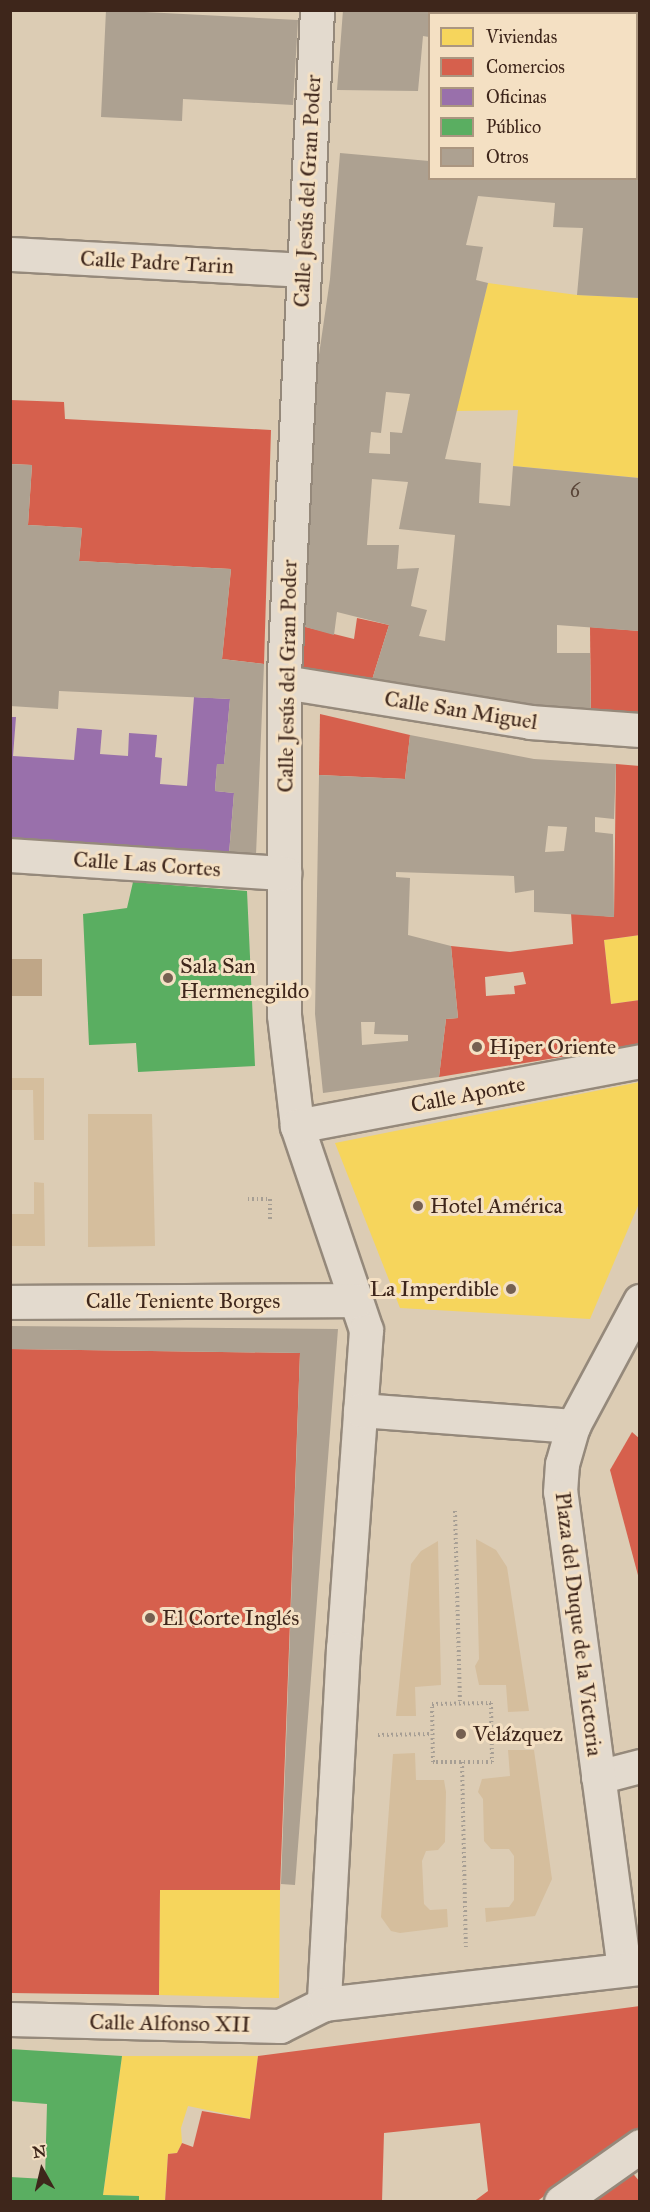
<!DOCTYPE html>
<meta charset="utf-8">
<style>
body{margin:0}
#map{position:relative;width:650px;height:2212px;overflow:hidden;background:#dcccb4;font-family:"IM FELL Great Primer",serif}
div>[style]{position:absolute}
.green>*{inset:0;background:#d5be9d}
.water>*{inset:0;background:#bfa687}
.homes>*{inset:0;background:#f6d55c}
.shops>*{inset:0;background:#d6604d}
.offices>*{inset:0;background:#9970ab}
.public>*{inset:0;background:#5aae61}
.building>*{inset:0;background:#ada191}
.path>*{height:4px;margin-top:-2px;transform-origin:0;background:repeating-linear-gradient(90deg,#a69e94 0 1.5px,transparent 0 4.5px)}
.roads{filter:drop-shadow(2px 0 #95897b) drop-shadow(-2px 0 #95897b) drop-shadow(0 2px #95897b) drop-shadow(0 -2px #95897b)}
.minor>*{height:33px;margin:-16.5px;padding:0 16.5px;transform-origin:16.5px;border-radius:16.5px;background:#e3dace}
.dots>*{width:16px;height:16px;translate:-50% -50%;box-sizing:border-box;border:3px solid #f4e0c3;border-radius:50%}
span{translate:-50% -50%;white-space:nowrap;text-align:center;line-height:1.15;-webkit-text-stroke:6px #f4e0c3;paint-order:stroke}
.number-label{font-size:20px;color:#5a4538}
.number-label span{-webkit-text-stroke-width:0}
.street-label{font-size:22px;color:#3e261b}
.poi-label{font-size:22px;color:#3e261b}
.left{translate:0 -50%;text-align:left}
.right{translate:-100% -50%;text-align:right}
.frame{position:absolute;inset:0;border:12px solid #3e261b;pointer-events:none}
.legend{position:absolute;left:428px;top:12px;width:210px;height:168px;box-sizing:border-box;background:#f4e0c3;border:2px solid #ab9680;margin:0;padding:8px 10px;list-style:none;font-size:18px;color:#3e261b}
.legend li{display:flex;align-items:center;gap:12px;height:30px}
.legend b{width:30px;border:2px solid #ab9680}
.north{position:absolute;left:12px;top:2140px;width:60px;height:60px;-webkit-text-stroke:4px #f4e0c3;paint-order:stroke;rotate:352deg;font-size:16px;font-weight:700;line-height:24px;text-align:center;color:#3e261b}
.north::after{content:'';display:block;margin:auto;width:21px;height:27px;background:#3e261b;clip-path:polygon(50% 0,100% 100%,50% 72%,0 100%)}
</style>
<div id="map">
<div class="green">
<i style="clip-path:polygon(11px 1078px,44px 1078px,44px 1140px,34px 1140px,33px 1090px,11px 1090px)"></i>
<i style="clip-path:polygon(88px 1114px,152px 1114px,155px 1246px,88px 1247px)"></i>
<i style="clip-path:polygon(34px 1182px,44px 1183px,45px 1246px,11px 1246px,11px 1214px,34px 1214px)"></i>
<i style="clip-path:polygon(476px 1539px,496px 1550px,507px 1567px,529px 1711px,508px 1712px,506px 1685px,479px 1685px,475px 1666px,479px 1659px)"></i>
<i style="clip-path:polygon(438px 1541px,441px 1685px,415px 1687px,416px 1716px,396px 1716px,411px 1564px,421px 1551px)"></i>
<i style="clip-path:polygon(508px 1750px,534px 1750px,552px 1879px,535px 1916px,486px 1922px,485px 1908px,509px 1907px,514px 1900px,514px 1856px,509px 1849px,491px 1849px,484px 1841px,483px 1799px,478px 1792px,482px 1779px,510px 1776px)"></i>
<i style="clip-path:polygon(415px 1753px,416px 1780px,444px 1780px,446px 1792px,445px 1842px,438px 1850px,426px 1851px,422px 1861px,424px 1904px,430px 1910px,447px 1909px,448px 1927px,400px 1933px,391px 1931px,381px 1917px,393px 1754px)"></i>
</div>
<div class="water">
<i style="clip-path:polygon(11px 959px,42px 959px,42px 996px,11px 996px)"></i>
</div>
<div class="homes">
<i style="clip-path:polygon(488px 283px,577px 295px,640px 298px,640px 478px,513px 466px,518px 410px,455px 411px)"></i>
<i style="clip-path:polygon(640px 935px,640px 1000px,611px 1004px,604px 940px)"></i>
<i style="clip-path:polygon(640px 1082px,640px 1201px,590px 1319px,400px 1308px,335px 1143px)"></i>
<i style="clip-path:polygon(160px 1890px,280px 1890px,279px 1998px,159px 1995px)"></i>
<i style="clip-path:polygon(122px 2056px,258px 2056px,250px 2119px,188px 2106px,181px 2128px,182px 2143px,177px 2153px,168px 2154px,165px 2202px,139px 2202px,139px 2196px,103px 2195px)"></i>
</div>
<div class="shops">
<i style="clip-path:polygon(10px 400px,64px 402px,65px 419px,271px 430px,264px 664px,222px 659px,231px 569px,79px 561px,82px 528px,28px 525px,32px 465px,10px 464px)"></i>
<i style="clip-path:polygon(357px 618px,389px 625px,371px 683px,295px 673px,298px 625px,354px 639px)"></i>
<i style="clip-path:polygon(590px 627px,640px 631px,640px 724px,591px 719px)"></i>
<i style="clip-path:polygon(320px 714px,410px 735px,405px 779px,319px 775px)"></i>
<i style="clip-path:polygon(evenodd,616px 764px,640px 766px,640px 935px,604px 940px,611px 1004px,640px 1000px,640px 1044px,439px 1077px,446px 1019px,458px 1018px,451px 946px,510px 952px,573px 944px,571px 913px,614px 917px,616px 764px,523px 972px,526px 984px,514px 986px,515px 994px,486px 996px,485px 977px,523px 972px)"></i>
<i style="clip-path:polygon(10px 1349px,300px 1353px,280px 1890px,160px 1890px,159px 1995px,10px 1993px)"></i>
<i style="clip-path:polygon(632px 1432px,640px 1439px,639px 1579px,610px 1470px)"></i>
<i style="clip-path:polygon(640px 2006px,640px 2127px,536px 2202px,473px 2202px,488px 2191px,480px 2123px,384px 2133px,382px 2202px,165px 2202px,168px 2154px,177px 2153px,182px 2143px,193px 2147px,202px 2111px,250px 2119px,258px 2056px)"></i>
<i style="clip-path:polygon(630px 2170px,640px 2182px,640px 2202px,583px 2202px)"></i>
</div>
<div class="offices">
<i style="clip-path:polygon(194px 697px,230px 699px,224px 764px,217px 764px,215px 791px,234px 793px,229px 854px,10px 838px,10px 717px,16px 717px,13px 756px,74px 760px,77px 728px,102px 730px,100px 754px,128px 756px,129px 733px,157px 735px,155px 757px,162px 758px,160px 784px,187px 786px)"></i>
</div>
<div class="public">
<i style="clip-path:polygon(133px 882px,247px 891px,255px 1066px,138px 1072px,136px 1043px,89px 1045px,83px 914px,127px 908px)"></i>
<i style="clip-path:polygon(10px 2049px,122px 2056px,103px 2195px,139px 2196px,139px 2202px,10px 2202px,10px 2177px,45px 2179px,47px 2104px,10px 2101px)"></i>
</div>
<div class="building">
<i style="clip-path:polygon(106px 10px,298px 20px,293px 105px,183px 99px,182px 121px,101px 117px)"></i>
<i style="clip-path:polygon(343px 10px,583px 10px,429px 14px,429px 37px,423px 36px,418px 91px,337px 90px)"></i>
<i style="clip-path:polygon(evenodd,632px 10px,639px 10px,639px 298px,577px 295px,583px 228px,553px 227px,555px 203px,478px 196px,466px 245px,483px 247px,476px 280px,488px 283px,445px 459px,481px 463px,479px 503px,510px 506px,513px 466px,639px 478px,639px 631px,557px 625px,557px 653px,590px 653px,591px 719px,371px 683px,389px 625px,337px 612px,334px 635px,298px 625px,305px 451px,330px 279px,340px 153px,429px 161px,429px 178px,636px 178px,636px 14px,632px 10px,386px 392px,410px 394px,402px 433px,390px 432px,390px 454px,369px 453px,371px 432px,381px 433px,386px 392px,632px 10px,372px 479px,408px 482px,399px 529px,455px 535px,445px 641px,419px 636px,427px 610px,411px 606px,419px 568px,397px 569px,399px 545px,367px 545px,372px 479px)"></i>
<i style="clip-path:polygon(10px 464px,32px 465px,28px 525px,82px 528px,79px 561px,231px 569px,222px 659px,264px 664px,256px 855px,229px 854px,234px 793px,215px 791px,217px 764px,224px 764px,230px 699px,59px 691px,58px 709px,10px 706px)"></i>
<i style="clip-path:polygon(evenodd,410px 735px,534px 759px,616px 764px,614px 819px,595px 817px,595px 832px,613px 834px,614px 917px,534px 912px,534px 890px,515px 893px,514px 876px,396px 872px,396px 877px,410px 878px,408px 935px,451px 946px,458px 1018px,446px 1019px,439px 1077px,323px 1093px,315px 1014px,319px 775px,405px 779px,410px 735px,548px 826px,567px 827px,564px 851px,545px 852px,548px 826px,410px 735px,361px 1022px,375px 1022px,374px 1034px,408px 1035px,408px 1041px,362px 1045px,361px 1022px)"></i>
<i style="clip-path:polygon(10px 1326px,338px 1329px,295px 1885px,281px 1884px,300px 1353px,10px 1349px)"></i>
</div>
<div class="path">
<i style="left:248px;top:1199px;width:22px"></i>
<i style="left:270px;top:1199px;width:22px;rotate:90deg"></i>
<i style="left:455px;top:1511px;width:193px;rotate:88.5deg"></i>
<i style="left:491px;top:1703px;width:59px;rotate:89deg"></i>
<i style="left:492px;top:1762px;width:59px;rotate:180deg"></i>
<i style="left:433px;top:1762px;width:58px;rotate:-91deg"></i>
<i style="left:432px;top:1704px;width:59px;rotate:-1deg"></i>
<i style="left:491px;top:1732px;width:60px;rotate:-1deg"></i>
<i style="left:378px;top:1735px;width:54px;rotate:-1.1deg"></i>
<i style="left:462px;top:1762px;width:185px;rotate:88.8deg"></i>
</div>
<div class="roads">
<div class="minor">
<i style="left:317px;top:10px;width:664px;rotate:92.85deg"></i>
<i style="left:284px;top:673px;width:342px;rotate:90deg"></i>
<i style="left:284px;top:1015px;width:112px;rotate:83.3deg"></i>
<i style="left:297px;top:1126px;width:215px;rotate:71.3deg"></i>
<i style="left:366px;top:1330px;width:319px;rotate:94.1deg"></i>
<i style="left:343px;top:1648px;width:357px;rotate:93.1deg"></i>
<i style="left:10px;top:254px;width:293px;rotate:3.1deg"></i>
<i style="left:284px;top:682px;width:249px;rotate:9.2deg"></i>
<i style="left:530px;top:722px;width:110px;rotate:4.2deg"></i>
<i style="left:10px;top:855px;width:275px;rotate:3.8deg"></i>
<i style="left:297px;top:1126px;width:349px;rotate:-10.7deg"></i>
<i style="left:10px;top:1302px;width:346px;rotate:-0.3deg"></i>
<i style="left:360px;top:1410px;width:214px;rotate:4.3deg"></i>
<i style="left:598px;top:1777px;width:43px;rotate:-14.7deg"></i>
<i style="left:624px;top:1969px;width:481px;rotate:-97.6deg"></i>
<i style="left:560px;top:1492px;width:28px;rotate:-86deg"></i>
<i style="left:562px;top:1464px;width:40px;rotate:-74deg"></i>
<i style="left:573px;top:1426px;width:142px;rotate:-61.8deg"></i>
<i style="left:10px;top:2019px;width:270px;rotate:1.5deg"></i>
<i style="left:280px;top:2026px;width:49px;rotate:-26.6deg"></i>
<i style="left:324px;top:2004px;width:318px;rotate:-6.5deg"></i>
<i style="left:561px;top:2202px;width:97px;rotate:-35.3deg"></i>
</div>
</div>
<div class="dots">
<i style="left:168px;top:978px;background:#756051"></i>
<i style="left:477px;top:1047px;background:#756051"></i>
<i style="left:418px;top:1206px;background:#756051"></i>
<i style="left:511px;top:1289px;background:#756051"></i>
<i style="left:150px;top:1618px;background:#756051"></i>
<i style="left:461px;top:1734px;background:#756051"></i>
</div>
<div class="number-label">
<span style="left:575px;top:490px">6</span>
</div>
<div class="street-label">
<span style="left:307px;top:191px;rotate:-87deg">Calle Jesús del Gran Poder</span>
<span style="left:157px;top:262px;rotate:3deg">Calle Padre Tarin</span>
<span style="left:287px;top:676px;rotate:-89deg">Calle Jesús del Gran Poder</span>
<span style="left:461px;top:710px;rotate:9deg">Calle San Miguel</span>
<span style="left:147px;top:864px;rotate:4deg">Calle Las Cortes</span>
<span style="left:468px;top:1094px;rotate:-11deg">Calle Aponte</span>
<span style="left:183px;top:1301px">Calle Teniente Borges</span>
<span style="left:579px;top:1624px;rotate:83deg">Plaza del Duque de la Victoria</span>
<span style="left:170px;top:2023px;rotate:1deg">Calle Alfonso XII</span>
</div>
<div class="poi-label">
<span class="left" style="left:180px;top:978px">Sala San<br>Hermenegildo</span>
<span class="left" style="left:489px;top:1047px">Hiper Oriente</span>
<span class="left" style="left:430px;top:1206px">Hotel América</span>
<span class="right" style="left:499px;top:1289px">La Imperdible</span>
<span class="left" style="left:162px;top:1618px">El Corte Inglés</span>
<span class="left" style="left:473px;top:1734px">Velázquez</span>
</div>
<div class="frame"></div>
<ul class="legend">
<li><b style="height:16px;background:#f6d55c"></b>Viviendas</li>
<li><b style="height:16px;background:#d6604d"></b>Comercios</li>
<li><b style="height:16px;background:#9970ab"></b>Oficinas</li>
<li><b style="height:16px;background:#5aae61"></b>Público</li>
<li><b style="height:16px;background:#ada191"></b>Otros</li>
</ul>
<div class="north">N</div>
</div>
